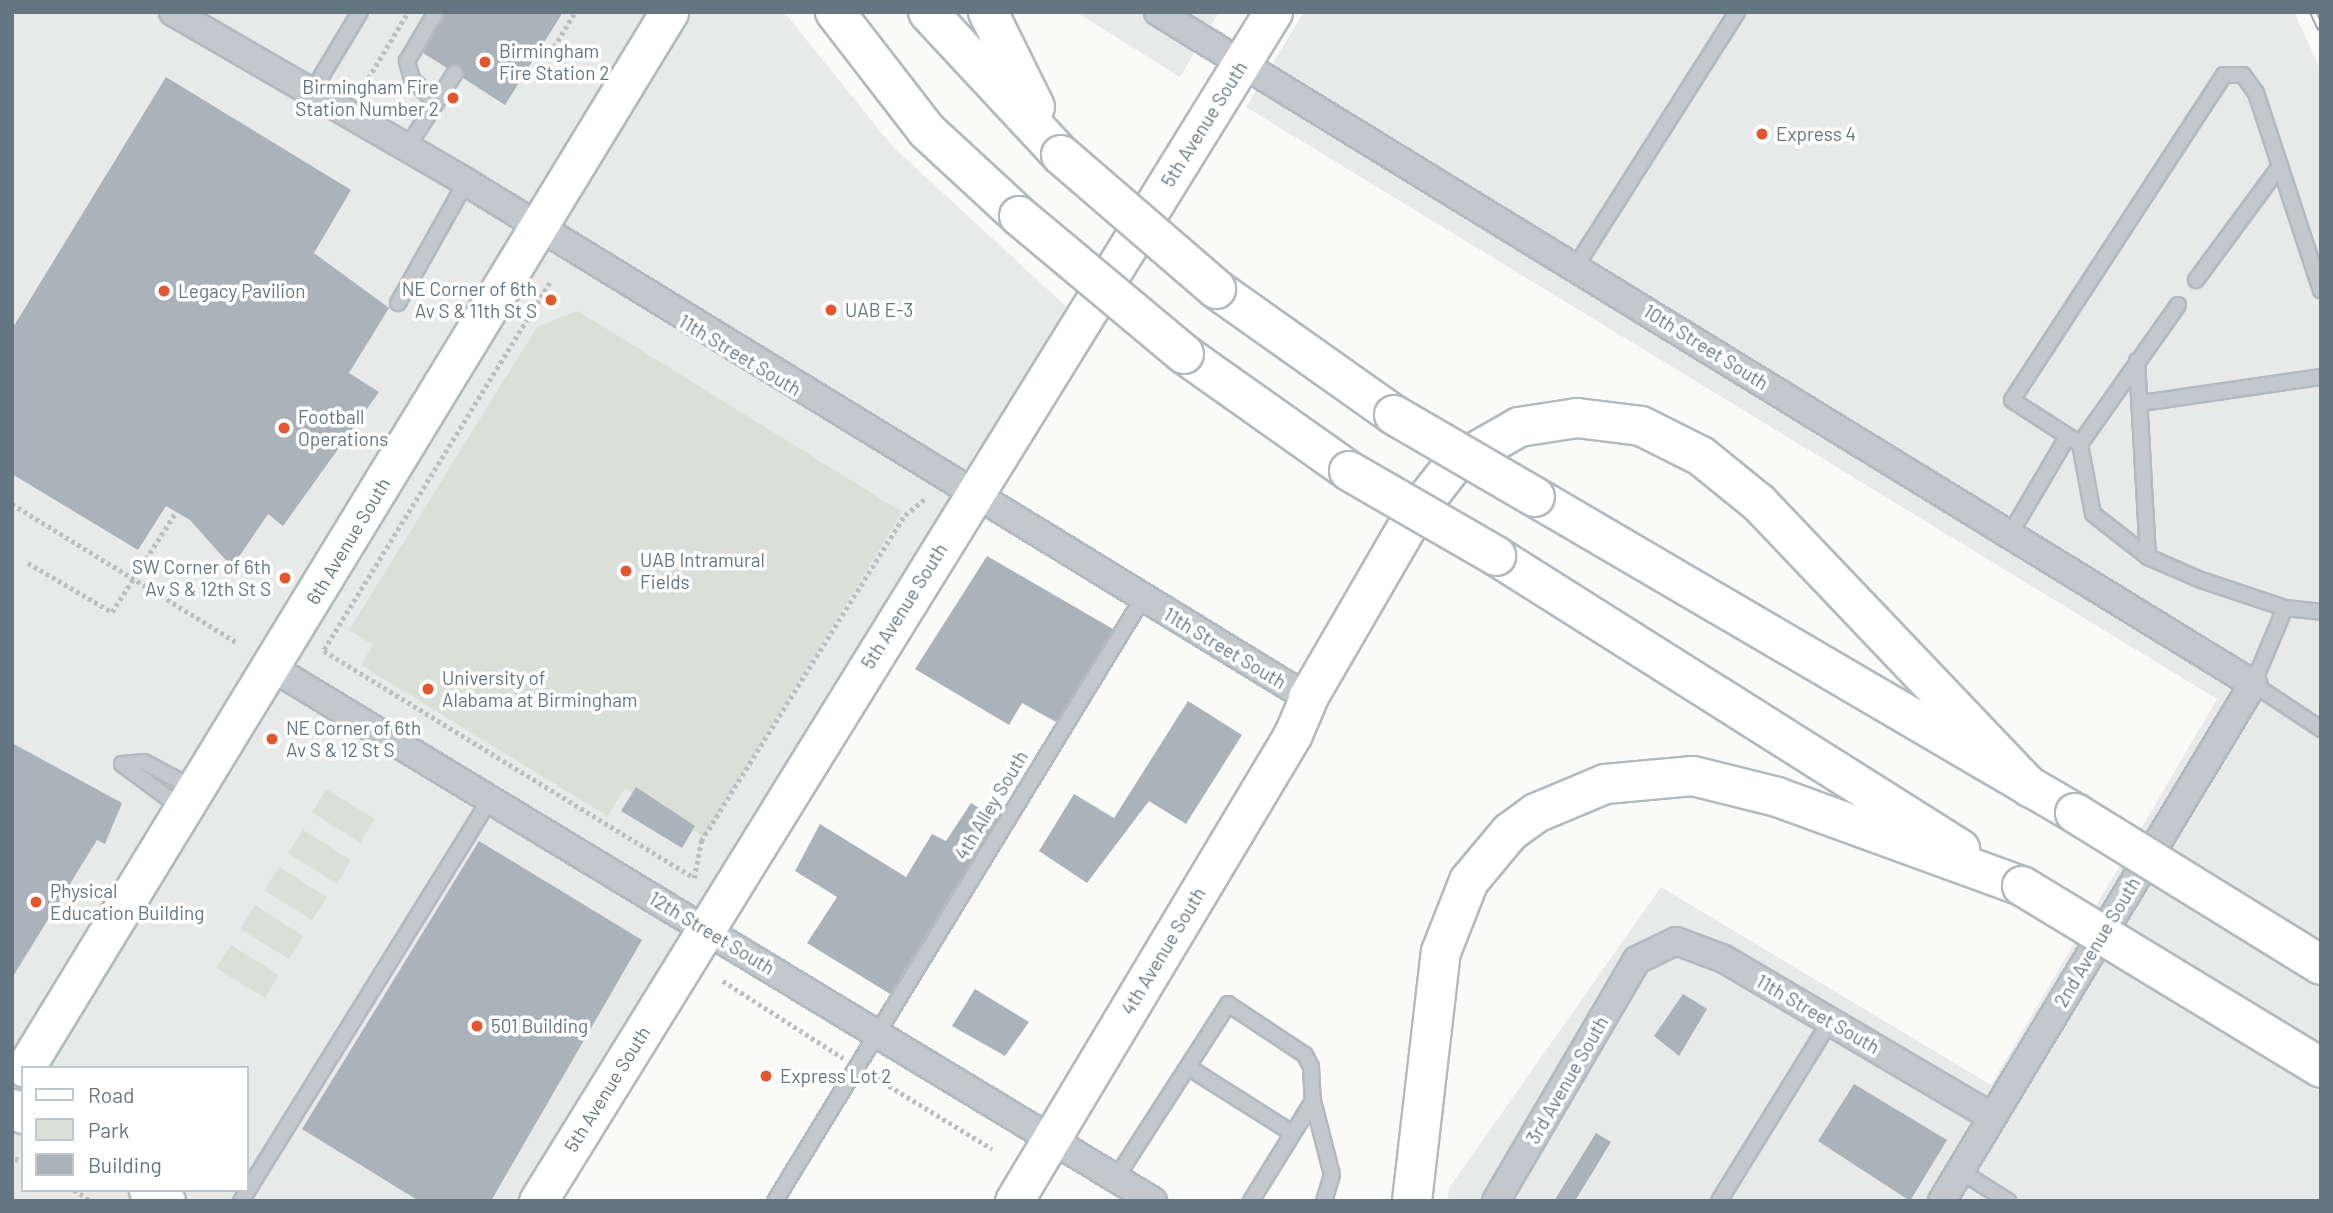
<!DOCTYPE html>
<style>
body{margin:0}
#map{position:relative;width:2333px;height:1213px;overflow:hidden;background:#fafaf8;font-family:Barlow,sans-serif}
div>[style]{position:absolute}
.built>*{inset:0;background:#e8e9e9}
.green>*{inset:0;background:#dadfd7}
.building>*{inset:0;background:#aab3b9}
.path>*{height:4.5px;margin-top:-2.25px;transform-origin:0;background:repeating-linear-gradient(90deg,#bbbfc2 0 3.5px,transparent 0 7px)}
.roads{filter:drop-shadow(2px 0 #b3babf) drop-shadow(-2px 0 #b3babf) drop-shadow(0 2px #b3babf) drop-shadow(0 -2px #b3babf)}
.lane>*{height:14px;margin:-7px;padding:0 7px;transform-origin:7px;border-radius:7px;background:#c3c8cc}
.street>*{height:26px;margin:-13px;padding:0 13px;transform-origin:13px;border-radius:13px;background:#c3c8cc}
.secondary>*{height:37px;margin:-18.5px;padding:0 18.5px;transform-origin:18.5px;border-radius:18.5px;background:#fff}
.highway>*{height:38px;margin:-19px;padding:0 19px;transform-origin:19px;border-radius:19px;background:#fff}
.rail>*{height:8px;margin-top:-4px;transform-origin:0;background:repeating-linear-gradient(90deg,#fff 0 16px,#a2aab0 0 32px);box-sizing:border-box;border-block:2px solid #a2aab0}
.bridges{filter:drop-shadow(2px 0 #b4b9bd) drop-shadow(-2px 0 #b4b9bd) drop-shadow(0 2px #b4b9bd) drop-shadow(0 -2px #b4b9bd)}
.highway-bridge>*{height:38px;margin:-19px;padding:0 19px;transform-origin:19px;border-radius:19px;background:#fff}
.dots>*{width:19px;height:19px;translate:-50% -50%;box-sizing:border-box;border:4px solid #fff;border-radius:50%}
span{translate:-50% -50%;white-space:nowrap;text-align:center;line-height:1.15;-webkit-text-stroke:7px #fff;paint-order:stroke}
.poi-label{font-size:19px;color:#657683}
.left{translate:0 -50%;text-align:left}
.right{translate:-100% -50%;text-align:right}
.street-label{font-size:19px;color:#657683}
.frame{position:absolute;inset:0;border:14px solid #657683;pointer-events:none}
.legend{position:absolute;left:21px;top:1066px;width:228px;height:126px;box-sizing:border-box;background:#fff;border:2px solid #c1c8cd;margin:0;padding:9px 12px;list-style:none;font-size:21px;color:#657683}
.legend li{display:flex;align-items:center;gap:14px;height:35px}
.legend b{width:35px;border:2px solid #c1c8cd}
</style>
<div id="map">
<div class="built">
<i style="clip-path:polygon(evenodd,12px 12px,784px 12px,892px 146px,1071px 311px,536px 1201px,12px 1201px,12px 12px,23px 1068px,247px 1068px,247px 1190px,23px 1190px,23px 1068px)"></i>
<i style="clip-path:polygon(1076px 12px,1219px 12px,1180px 77px)"></i>
<i style="clip-path:polygon(1304px 12px,2294px 12px,2321px 70px,2321px 1201px,1447px 1201px,1449px 1188px,1661px 887px,1991px 1085px,2217px 699px,1246px 107px)"></i>
</div>
<div class="green">
<i style="clip-path:polygon(578px 311px,902px 512px,704px 837px,625px 788px,607px 816px,361px 665px,373px 645px,349px 630px,537px 327px)"></i>
<i style="clip-path:polygon(326px 789px,375px 819px,360px 843px,312px 812px)"></i>
<i style="clip-path:polygon(303px 830px,351px 860px,337px 884px,288px 853px)"></i>
<i style="clip-path:polygon(279px 867px,327px 897px,312px 920px,264px 890px)"></i>
<i style="clip-path:polygon(255px 905px,303px 936px,289px 959px,240px 929px)"></i>
<i style="clip-path:polygon(231px 945px,279px 975px,265px 998px,216px 968px)"></i>
</div>
<div class="building">
<i style="clip-path:polygon(446px 12px,563px 12px,505px 105px,463px 78px,460px 65px,447px 68px,423px 53px)"></i>
<i style="clip-path:polygon(166px 77px,351px 190px,314px 253px,389px 308px,349px 373px,379px 392px,283px 526px,268px 514px,232px 567px,190px 520px,166px 506px,138px 550px,12px 474px,12px 329px)"></i>
<i style="clip-path:polygon(987px 556px,1113px 629px,1056px 722px,1022px 703px,1009px 725px,915px 669px)"></i>
<i style="clip-path:polygon(1188px 701px,1242px 735px,1186px 824px,1149px 801px,1087px 883px,1039px 851px,1074px 794px,1114px 818px)"></i>
<i style="clip-path:polygon(12px 743px,122px 803px,105px 844px,97px 840px,12px 978px)"></i>
<i style="clip-path:polygon(636px 787px,695px 826px,682px 848px,621px 811px)"></i>
<i style="clip-path:polygon(971px 803px,997px 819px,890px 994px,807px 943px,837px 897px,795px 871px,820px 824px,906px 877px,932px 834px,946px 841px)"></i>
<i style="clip-path:polygon(479px 841px,642px 940px,491px 1201px,419px 1201px,302px 1129px)"></i>
<i style="clip-path:polygon(975px 989px,1029px 1022px,1005px 1056px,952px 1026px)"></i>
<i style="clip-path:polygon(1683px 994px,1707px 1009px,1679px 1056px,1654px 1036px)"></i>
<i style="clip-path:polygon(1854px 1084px,1947px 1140px,1910px 1201px,1818px 1141px)"></i>
<i style="clip-path:polygon(1596px 1133px,1611px 1142px,1575px 1201px,1554px 1201px)"></i>
</div>
<div class="path">
<i style="left:554px;top:47px;width:41px;rotate:-59deg"></i>
<i style="left:361px;top:90px;width:91px;rotate:-58.9deg"></i>
<i style="left:550px;top:283px;width:432px;rotate:121.6deg"></i>
<i style="left:324px;top:651px;width:434px;rotate:31.5deg"></i>
<i style="left:694px;top:878px;width:38px;rotate:-79deg"></i>
<i style="left:701px;top:841px;width:385px;rotate:-58deg"></i>
<i style="left:905px;top:515px;width:26px;rotate:-39deg"></i>
<i style="left:12px;top:504px;width:265px;rotate:31.6deg"></i>
<i style="left:28px;top:563px;width:97px;rotate:30.3deg"></i>
<i style="left:112px;top:612px;width:119px;rotate:-57.4deg"></i>
<i style="left:723px;top:981px;width:143px;rotate:32.7deg"></i>
<i style="left:871px;top:1075px;width:142px;rotate:31.4deg"></i>
<i style="left:15px;top:1159px;width:8px;rotate:7deg"></i>
<i style="left:74px;top:1190px;width:20px;rotate:33deg"></i>
</div>
<div class="roads">
<div class="lane">
<i style="left:310px;top:95px;width:97px;rotate:-58.9deg"></i>
<i style="left:436px;top:103px;width:34px;rotate:-135deg"></i>
<i style="left:412px;top:79px;width:19px;rotate:-106deg"></i>
<i style="left:407px;top:61px;width:57px;rotate:-59.4deg"></i>
<i style="left:406px;top:149px;width:90px;rotate:-57.2deg"></i>
<i style="left:1576px;top:266px;width:301px;rotate:-57.6deg"></i>
<i style="left:2196px;top:280px;width:137px;rotate:-53.6deg"></i>
<i style="left:398px;top:303px;width:139px;rotate:-60.7deg"></i>
<i style="left:2178px;top:305px;width:170px;rotate:125.2deg"></i>
<i style="left:2080px;top:444px;width:71px;rotate:79.5deg"></i>
<i style="left:2093px;top:514px;width:70px;rotate:38deg"></i>
<i style="left:2148px;top:557px;width:58px;rotate:23.5deg"></i>
<i style="left:2201px;top:580px;width:89px;rotate:18.4deg"></i>
<i style="left:2285px;top:608px;width:36px;rotate:6deg"></i>
<i style="left:2137px;top:361px;width:196px;rotate:86.8deg"></i>
<i style="left:2142px;top:403px;width:181px;rotate:-8.3deg"></i>
<i style="left:2080px;top:444px;width:81px;rotate:-147.1deg"></i>
<i style="left:2012px;top:400px;width:388px;rotate:-56.9deg"></i>
<i style="left:2224px;top:75px;width:19px"></i>
<i style="left:2243px;top:75px;width:22px;rotate:54deg"></i>
<i style="left:2256px;top:93px;width:208px;rotate:71.8deg"></i>
<i style="left:2010px;top:534px;width:110px;rotate:-59.5deg"></i>
<i style="left:2285px;top:608px;width:82px;rotate:112.8deg"></i>
<i style="left:2253px;top:684px;width:82px;rotate:33.5deg"></i>
<i style="left:144px;top:762px;width:40px;rotate:28deg"></i>
<i style="left:179px;top:781px;width:21px;rotate:59deg"></i>
<i style="left:190px;top:799px;width:22px;rotate:-177deg"></i>
<i style="left:168px;top:798px;width:57px;rotate:-143.5deg"></i>
<i style="left:122px;top:764px;width:22px;rotate:-5deg"></i>
<i style="left:1188px;top:1067px;width:123px;rotate:32.4deg"></i>
<i style="left:1313px;top:1101px;width:76px;rotate:75.6deg"></i>
<i style="left:1332px;top:1175px;width:27px;rotate:107deg"></i>
<i style="left:1960px;top:1171px;width:57px;rotate:32deg"></i>
<i style="left:1116px;top:1178px;width:207px;rotate:-57.2deg"></i>
<i style="left:1228px;top:1004px;width:92px;rotate:33.5deg"></i>
<i style="left:1305px;top:1055px;width:13px;rotate:63deg"></i>
<i style="left:1311px;top:1067px;width:34px;rotate:87deg"></i>
<i style="left:1313px;top:1101px;width:118px;rotate:121.8deg"></i>
<i style="left:241px;top:1201px;width:473px;rotate:-58.2deg"></i>
<i style="left:775px;top:1201px;width:706px;rotate:-58.61deg"></i>
<i style="left:1719px;top:1201px;width:211px;rotate:-58.3deg"></i>
</div>
<div class="street">
<i style="left:173px;top:12px;width:339px;rotate:30.1deg"></i>
<i style="left:466px;top:182px;width:988px;rotate:31.5deg"></i>
<i style="left:1158px;top:12px;width:1285px;rotate:31.54deg"></i>
<i style="left:2253px;top:684px;width:603px;rotate:121.03deg"></i>
<i style="left:271px;top:667px;width:1031px;rotate:31.19deg"></i>
<i style="left:1496px;top:1201px;width:279px;rotate:-59.7deg"></i>
<i style="left:1637px;top:960px;width:43px;rotate:-26deg"></i>
<i style="left:1676px;top:941px;width:51px;rotate:20.6deg"></i>
<i style="left:1724px;top:959px;width:311px;rotate:30.5deg"></i>
</div>
<div class="secondary">
<i style="left:25px;top:1068px;width:1237px;rotate:-58.62deg"></i>
<i style="left:12px;top:1108px;width:13px;rotate:29deg"></i>
<i style="left:148px;top:1190px;width:21px;rotate:31deg"></i>
<i style="left:538px;top:1201px;width:1398px;rotate:-58.28deg"></i>
<i style="left:1014px;top:1201px;width:544px;rotate:-59.14deg"></i>
<i style="left:1293px;top:734px;width:39px;rotate:-67deg"></i>
</div>
<div class="highway">
<i style="left:835px;top:12px;width:150px;rotate:52.3deg"></i>
<i style="left:927px;top:131px;width:125px;rotate:42.7deg"></i>
<i style="left:928px;top:12px;width:195px;rotate:47.1deg"></i>
<i style="left:988px;top:12px;width:106px;rotate:63.7deg"></i>
<i style="left:1216px;top:289px;width:218px;rotate:35.3deg"></i>
<i style="left:1184px;top:354px;width:202px;rotate:35.3deg"></i>
<i style="left:1535px;top:497px;width:626px;rotate:30.34deg"></i>
<i style="left:1496px;top:556px;width:549px;rotate:32.27deg"></i>
<i style="left:1308px;top:698px;width:211px;rotate:-59.9deg"></i>
<i style="left:1414px;top:515px;width:65px;rotate:-51.9deg"></i>
<i style="left:1454px;top:464px;width:75px;rotate:-29.6deg"></i>
<i style="left:1519px;top:427px;width:59px;rotate:-8.8deg"></i>
<i style="left:1577px;top:418px;width:64px;rotate:7.1deg"></i>
<i style="left:1641px;top:426px;width:67px;rotate:26.6deg"></i>
<i style="left:1701px;top:456px;width:75px;rotate:39deg"></i>
<i style="left:1759px;top:503px;width:393px;rotate:46.4deg"></i>
<i style="left:1412px;top:1201px;width:251px;rotate:-83.4deg"></i>
<i style="left:1441px;top:952px;width:76px;rotate:-68.5deg"></i>
<i style="left:1469px;top:881px;width:64px;rotate:-50.1deg"></i>
<i style="left:1510px;top:832px;width:32px;rotate:-36deg"></i>
<i style="left:1536px;top:813px;width:75px;rotate:-22.8deg"></i>
<i style="left:1605px;top:784px;width:88px;rotate:-5.2deg"></i>
<i style="left:1693px;top:776px;width:87px;rotate:14deg"></i>
<i style="left:1777px;top:797px;width:261px;rotate:20deg"></i>
</div>
</div>
<div class="rail">
<i style="left:2313px;top:12px;width:19px;rotate:65deg"></i>
</div>
<div class="bridges">
<div class="highway-bridge">
<i style="left:1061px;top:155px;width:205px;rotate:40.8deg"></i>
<i style="left:1019px;top:216px;width:215px;rotate:39.9deg"></i>
<i style="left:1394px;top:415px;width:163px;rotate:30.2deg"></i>
<i style="left:1349px;top:471px;width:170px;rotate:30deg"></i>
<i style="left:2075px;top:813px;width:289px;rotate:31.7deg"></i>
<i style="left:2022px;top:886px;width:350px;rotate:31.3deg"></i>
</div>
</div>
<div class="dots">
<i style="left:485px;top:62px;background:#e4572e"></i>
<i style="left:453px;top:98px;background:#e4572e"></i>
<i style="left:1762px;top:134px;background:#e4572e"></i>
<i style="left:164px;top:291px;background:#e4572e"></i>
<i style="left:551px;top:300px;background:#e4572e"></i>
<i style="left:831px;top:310px;background:#e4572e"></i>
<i style="left:284px;top:428px;background:#e4572e"></i>
<i style="left:626px;top:571px;background:#e4572e"></i>
<i style="left:285px;top:578px;background:#e4572e"></i>
<i style="left:428px;top:689px;background:#e4572e"></i>
<i style="left:272px;top:739px;background:#e4572e"></i>
<i style="left:36px;top:902px;background:#e4572e"></i>
<i style="left:477px;top:1026px;background:#e4572e"></i>
<i style="left:766px;top:1076px;background:#e4572e"></i>
</div>
<div class="poi-label">
<span class="left" style="left:499px;top:62px">Birmingham<br>Fire Station 2</span>
<span class="right" style="left:439px;top:98px">Birmingham Fire<br>Station Number 2</span>
<span class="left" style="left:1776px;top:134px">Express 4</span>
<span class="right" style="left:537px;top:300px">NE Corner of 6th<br>Av S &amp; 11th St S</span>
<span class="left" style="left:178px;top:291px">Legacy Pavilion</span>
<span class="left" style="left:845px;top:310px">UAB E-3</span>
<span class="left" style="left:298px;top:428px">Football<br>Operations</span>
<span class="left" style="left:640px;top:571px">UAB Intramural<br>Fields</span>
<span class="right" style="left:271px;top:578px">SW Corner of 6th<br>Av S &amp; 12th St S</span>
<span class="left" style="left:442px;top:689px">University of<br>Alabama at Birmingham</span>
<span class="left" style="left:286px;top:739px">NE Corner of 6th<br>Av S &amp; 12 St S</span>
<span class="left" style="left:50px;top:902px">Physical<br>Education Building</span>
<span class="left" style="left:491px;top:1026px">501 Building</span>
<span class="left" style="left:780px;top:1076px">Express Lot 2</span>
</div>
<div class="street-label">
<span style="left:1204px;top:124px;rotate:-58deg">5th Avenue South</span>
<span style="left:1706px;top:347px;rotate:32deg">10th Street South</span>
<span style="left:740px;top:355px;rotate:31deg">11th Street South</span>
<span style="left:348px;top:541px;rotate:-59deg">6th Avenue South</span>
<span style="left:904px;top:606px;rotate:-58deg">5th Avenue South</span>
<span style="left:1225px;top:648px;rotate:31deg">11th Street South</span>
<span style="left:991px;top:805px;rotate:-59deg">4th Alley South</span>
<span style="left:712px;top:933px;rotate:31deg">12th Street South</span>
<span style="left:2097px;top:942px;rotate:-59deg">2nd Avenue South</span>
<span style="left:1163px;top:951px;rotate:-59deg">4th Avenue South</span>
<span style="left:1818px;top:1014px;rotate:30deg">11th Street South</span>
<span style="left:1567px;top:1080px;rotate:-60deg">3rd Avenue South</span>
<span style="left:607px;top:1089px;rotate:-58deg">5th Avenue South</span>
</div>
<div class="frame"></div>
<ul class="legend">
<li><b style="height:9px;background:#fff"></b>Road</li>
<li><b style="height:19px;background:#dadfd7"></b>Park</li>
<li><b style="height:19px;background:#aab3b9"></b>Building</li>
</ul>
</div>
